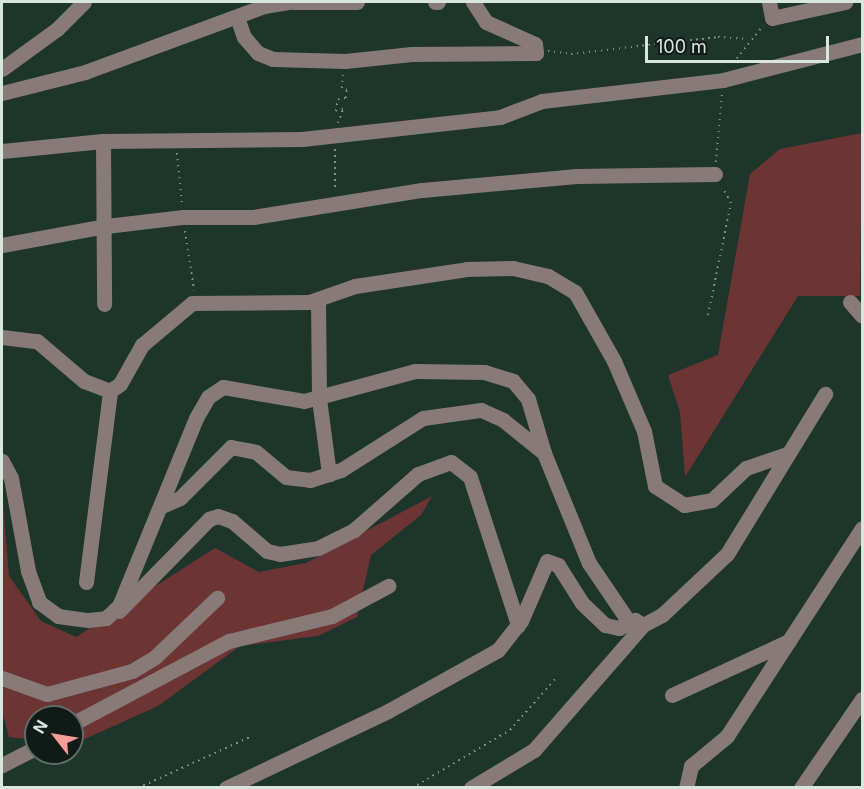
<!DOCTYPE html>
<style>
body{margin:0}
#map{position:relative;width:864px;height:789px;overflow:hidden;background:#1e352c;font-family:Inter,sans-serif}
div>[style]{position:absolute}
.green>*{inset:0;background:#6c3533}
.path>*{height:2px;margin-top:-1px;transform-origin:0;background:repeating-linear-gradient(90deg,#81948c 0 1.5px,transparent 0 6px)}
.minor>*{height:15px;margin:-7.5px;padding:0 7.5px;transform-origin:7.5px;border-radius:7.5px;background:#877a79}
span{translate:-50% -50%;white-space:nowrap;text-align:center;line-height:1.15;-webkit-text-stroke:6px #101a16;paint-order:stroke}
.frame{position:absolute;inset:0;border:3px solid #d8e6e0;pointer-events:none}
.north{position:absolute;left:24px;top:705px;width:60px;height:60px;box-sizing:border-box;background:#101a16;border:2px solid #606c67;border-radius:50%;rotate:301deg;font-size:16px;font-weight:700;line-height:24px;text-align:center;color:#d8e6e0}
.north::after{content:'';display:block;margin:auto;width:21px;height:27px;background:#f59c96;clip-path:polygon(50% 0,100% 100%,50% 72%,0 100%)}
.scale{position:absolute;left:645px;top:36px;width:184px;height:27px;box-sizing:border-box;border:3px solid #d8e6e0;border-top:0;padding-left:8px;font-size:18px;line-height:21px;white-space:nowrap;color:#d8e6e0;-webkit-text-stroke:4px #101a16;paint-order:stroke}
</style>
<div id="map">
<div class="green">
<i style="clip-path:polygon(862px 133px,860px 296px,798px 296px,685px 477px,680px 412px,668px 375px,718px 355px,750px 174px,780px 149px)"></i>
<i style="clip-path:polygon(2px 489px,9px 576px,41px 621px,76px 637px,215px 548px,259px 572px,306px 563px,432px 496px,421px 515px,371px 555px,357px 617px,318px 636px,240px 646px,158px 706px,74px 744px,72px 717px,36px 717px,36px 740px,9px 737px,2px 711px)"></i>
</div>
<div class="path">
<i style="left:548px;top:51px;width:23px;rotate:7deg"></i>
<i style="left:571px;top:54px;width:148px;rotate:-6.6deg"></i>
<i style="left:718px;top:37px;width:30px;rotate:4deg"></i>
<i style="left:733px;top:63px;width:48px;rotate:-51deg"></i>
<i style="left:338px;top:123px;width:15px;rotate:-70deg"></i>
<i style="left:343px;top:109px;width:7px;rotate:164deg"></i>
<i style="left:336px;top:111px;width:12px;rotate:-81deg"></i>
<i style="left:338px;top:99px;width:8px;rotate:-7deg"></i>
<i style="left:346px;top:98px;width:8px;rotate:-83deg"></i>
<i style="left:347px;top:90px;width:5px;rotate:-158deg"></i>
<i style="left:342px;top:88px;width:15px;rotate:-86deg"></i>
<i style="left:335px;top:149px;width:42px;rotate:90deg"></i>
<i style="left:177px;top:153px;width:51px;rotate:84.4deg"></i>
<i style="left:716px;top:162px;width:69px;rotate:-85deg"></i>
<i style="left:185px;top:231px;width:60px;rotate:81.3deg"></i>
<i style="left:708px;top:315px;width:114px;rotate:-78.4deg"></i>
<i style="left:731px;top:203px;width:18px;rotate:-119deg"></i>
<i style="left:138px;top:788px;width:123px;rotate:-24.5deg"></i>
<i style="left:412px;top:788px;width:114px;rotate:-30.6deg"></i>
<i style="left:510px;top:730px;width:69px;rotate:-48.5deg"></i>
</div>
<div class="minor">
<i style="left:294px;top:2px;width:63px"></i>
<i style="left:435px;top:2px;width:3px"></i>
<i style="left:769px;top:2px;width:16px;rotate:79deg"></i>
<i style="left:772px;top:18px;width:75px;rotate:-12.4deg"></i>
<i style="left:237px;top:17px;width:21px;rotate:71deg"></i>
<i style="left:244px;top:37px;width:21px;rotate:49deg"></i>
<i style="left:258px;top:53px;width:16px;rotate:22deg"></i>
<i style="left:273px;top:59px;width:72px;rotate:1.6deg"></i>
<i style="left:345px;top:61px;width:67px;rotate:-6deg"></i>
<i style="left:412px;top:54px;width:124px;rotate:-0.5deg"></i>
<i style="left:536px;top:53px;width:9px;rotate:-96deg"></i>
<i style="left:535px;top:44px;width:54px;rotate:-155.8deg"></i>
<i style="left:486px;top:22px;width:24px;rotate:-123deg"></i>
<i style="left:2px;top:69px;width:68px;rotate:-36deg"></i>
<i style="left:57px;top:29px;width:38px;rotate:-45deg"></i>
<i style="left:2px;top:93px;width:86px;rotate:-14.2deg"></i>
<i style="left:85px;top:72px;width:191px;rotate:-20.2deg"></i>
<i style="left:264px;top:6px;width:26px;rotate:-9deg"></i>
<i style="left:103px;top:141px;width:163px;rotate:89.6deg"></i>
<i style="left:2px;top:151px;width:101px;rotate:-5.7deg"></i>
<i style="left:103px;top:141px;width:199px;rotate:-0.6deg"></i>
<i style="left:302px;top:139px;width:199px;rotate:-6.3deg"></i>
<i style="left:500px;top:117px;width:45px;rotate:-20.9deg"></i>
<i style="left:542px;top:101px;width:182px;rotate:-6.6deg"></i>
<i style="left:723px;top:80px;width:144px;rotate:-14.5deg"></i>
<i style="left:2px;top:245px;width:106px;rotate:-10.4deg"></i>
<i style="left:106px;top:226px;width:78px;rotate:-6.7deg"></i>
<i style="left:183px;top:217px;width:70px"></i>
<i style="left:253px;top:217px;width:171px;rotate:-9.1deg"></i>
<i style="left:422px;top:190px;width:155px;rotate:-5.2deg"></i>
<i style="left:576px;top:176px;width:139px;rotate:-0.8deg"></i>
<i style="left:318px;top:300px;width:99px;rotate:89.4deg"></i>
<i style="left:319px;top:399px;width:76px;rotate:82.4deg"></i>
<i style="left:850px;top:302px;width:18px;rotate:49deg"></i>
<i style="left:2px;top:337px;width:35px;rotate:7deg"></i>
<i style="left:37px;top:341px;width:62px;rotate:40.4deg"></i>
<i style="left:84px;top:381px;width:28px;rotate:21deg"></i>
<i style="left:110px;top:391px;width:12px;rotate:-35deg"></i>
<i style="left:120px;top:384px;width:45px;rotate:-60.6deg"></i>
<i style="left:142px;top:345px;width:65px;rotate:-40deg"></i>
<i style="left:192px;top:303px;width:117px;rotate:-0.5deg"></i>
<i style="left:309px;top:302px;width:49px;rotate:-19.2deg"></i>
<i style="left:355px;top:286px;width:113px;rotate:-8.6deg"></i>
<i style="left:467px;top:269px;width:46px;rotate:-1.2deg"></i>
<i style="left:513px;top:268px;width:36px;rotate:13deg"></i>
<i style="left:548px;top:276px;width:31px;rotate:31deg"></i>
<i style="left:575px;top:292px;width:79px;rotate:60.5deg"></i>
<i style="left:614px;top:361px;width:76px;rotate:66.8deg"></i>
<i style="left:644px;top:431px;width:56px;rotate:78.7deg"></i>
<i style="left:655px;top:486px;width:35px;rotate:33deg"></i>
<i style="left:684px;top:505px;width:28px;rotate:-10deg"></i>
<i style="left:712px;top:500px;width:47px;rotate:-43.3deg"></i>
<i style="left:746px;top:468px;width:43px;rotate:-18.9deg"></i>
<i style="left:2px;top:461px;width:19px;rotate:62deg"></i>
<i style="left:11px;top:478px;width:95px;rotate:79.6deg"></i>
<i style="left:28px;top:571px;width:33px;rotate:70deg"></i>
<i style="left:39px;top:602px;width:24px;rotate:36deg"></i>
<i style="left:58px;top:616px;width:30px;rotate:8deg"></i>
<i style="left:88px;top:620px;width:18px;rotate:-6deg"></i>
<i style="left:106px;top:618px;width:18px;rotate:-43deg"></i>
<i style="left:119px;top:606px;width:203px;rotate:-67.7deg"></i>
<i style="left:196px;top:418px;width:24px;rotate:-60deg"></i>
<i style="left:208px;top:397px;width:18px;rotate:-34deg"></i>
<i style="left:223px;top:387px;width:82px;rotate:9.8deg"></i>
<i style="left:304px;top:401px;width:115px;rotate:-15.1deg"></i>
<i style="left:415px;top:371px;width:69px;rotate:0.8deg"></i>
<i style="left:484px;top:372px;width:30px;rotate:17deg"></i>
<i style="left:513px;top:381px;width:23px;rotate:50deg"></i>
<i style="left:528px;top:399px;width:56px;rotate:73.5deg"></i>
<i style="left:162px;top:506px;width:20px;rotate:-24deg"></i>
<i style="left:180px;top:498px;width:72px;rotate:-45deg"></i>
<i style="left:231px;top:447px;width:25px;rotate:11deg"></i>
<i style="left:256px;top:452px;width:39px;rotate:40deg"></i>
<i style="left:286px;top:477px;width:24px;rotate:7deg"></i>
<i style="left:310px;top:480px;width:33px;rotate:-18deg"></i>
<i style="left:341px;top:470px;width:97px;rotate:-32.4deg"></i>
<i style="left:423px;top:418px;width:59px;rotate:-7.9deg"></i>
<i style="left:481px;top:410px;width:24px;rotate:24deg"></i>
<i style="left:503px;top:420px;width:53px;rotate:38.8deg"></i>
<i style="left:544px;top:453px;width:119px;rotate:67.8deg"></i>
<i style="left:589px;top:563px;width:71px;rotate:55.9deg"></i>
<i style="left:86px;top:582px;width:193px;rotate:-82.8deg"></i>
<i style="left:119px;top:611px;width:129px;rotate:-45.6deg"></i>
<i style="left:209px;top:519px;width:9px;rotate:-18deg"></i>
<i style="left:218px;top:516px;width:15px;rotate:20deg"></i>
<i style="left:232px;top:521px;width:46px;rotate:40.6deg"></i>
<i style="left:267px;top:551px;width:13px;rotate:13deg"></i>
<i style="left:280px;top:554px;width:38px;rotate:-9deg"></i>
<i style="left:318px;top:548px;width:40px;rotate:-26.6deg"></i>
<i style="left:354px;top:530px;width:85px;rotate:-41.2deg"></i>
<i style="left:418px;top:474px;width:35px;rotate:-20deg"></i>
<i style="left:451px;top:462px;width:24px;rotate:38deg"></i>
<i style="left:470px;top:477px;width:156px;rotate:72deg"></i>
<i style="left:2px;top:678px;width:48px;rotate:19.6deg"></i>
<i style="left:47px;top:694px;width:88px;rotate:-15.1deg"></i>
<i style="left:132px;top:671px;width:27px;rotate:-31deg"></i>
<i style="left:155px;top:657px;width:86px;rotate:-43.6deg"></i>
<i style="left:672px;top:695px;width:129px;rotate:-24.8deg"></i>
<i style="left:72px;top:724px;width:178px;rotate:-27.9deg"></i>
<i style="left:229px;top:641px;width:106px;rotate:-13.6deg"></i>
<i style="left:332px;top:616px;width:64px;rotate:-28.2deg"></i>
<i style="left:2px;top:765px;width:38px;rotate:-27deg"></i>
<i style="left:226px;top:788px;width:179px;rotate:-25.4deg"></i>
<i style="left:388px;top:711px;width:126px;rotate:-29deg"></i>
<i style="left:498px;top:650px;width:37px;rotate:-52deg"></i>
<i style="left:521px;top:621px;width:65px;rotate:-66.6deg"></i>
<i style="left:547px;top:561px;width:12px;rotate:20deg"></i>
<i style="left:558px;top:565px;width:45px;rotate:57.7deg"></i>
<i style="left:582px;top:603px;width:32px;rotate:44deg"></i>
<i style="left:605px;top:625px;width:14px;rotate:12deg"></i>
<i style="left:619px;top:628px;width:18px;rotate:-27deg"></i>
<i style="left:635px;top:620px;width:9px;rotate:32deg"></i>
<i style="left:471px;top:788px;width:74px;rotate:-31.1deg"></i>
<i style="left:534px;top:750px;width:166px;rotate:-48.9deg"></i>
<i style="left:643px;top:625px;width:21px;rotate:-28deg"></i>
<i style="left:662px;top:615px;width:89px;rotate:-43.2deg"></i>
<i style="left:727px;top:554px;width:188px;rotate:-58.5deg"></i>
<i style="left:686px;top:788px;width:23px;rotate:-77deg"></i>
<i style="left:691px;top:766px;width:47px;rotate:-39.8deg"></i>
<i style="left:727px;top:736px;width:248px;rotate:-57deg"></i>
<i style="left:801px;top:788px;width:108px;rotate:-55.6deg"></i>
</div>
<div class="frame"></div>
<div class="north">N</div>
<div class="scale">100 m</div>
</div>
